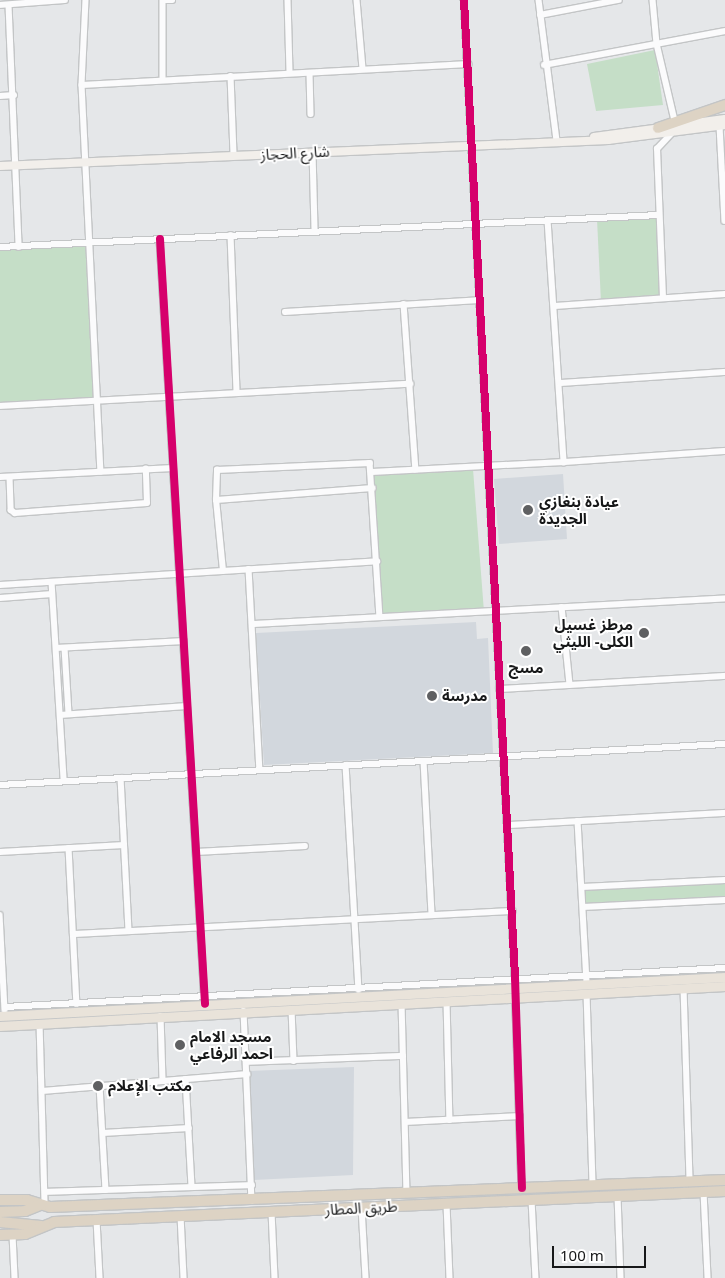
<!DOCTYPE html>
<meta charset="utf-8">
<style>
body{margin:0}
#map{position:relative;width:725px;height:1278px;overflow:hidden;background:#e5e7e9;font-family:"Noto Sans","Noto Sans Arabic",sans-serif}
div>[style]{position:absolute}
.built>*{inset:0;background:#d2d7dd}
.green>*{inset:0;background:#c5dec7}
.roads{filter:drop-shadow(1px 0 #c3c5c6) drop-shadow(-1px 0 #c3c5c6) drop-shadow(0 1px #c3c5c6) drop-shadow(0 -1px #c3c5c6)}
.street>*{height:5.5px;margin:-2.75px;padding:0 2.75px;transform-origin:2.75px;border-radius:2.75px;background:#fbfbfc}
.secondary>*{height:8px;margin:-4px;padding:0 4px;transform-origin:4px;border-radius:4px;background:#f2efeb}
.primary>*{height:9px;margin:-4.5px;padding:0 4.5px;transform-origin:4.5px;border-radius:4.5px;background:#e9e3da}
.highway>*{height:10px;margin:-5px;padding:0 5px;transform-origin:5px;border-radius:5px;background:#ddd3c4}
.cycleway>*{height:8px;margin:-4px;padding:0 4px;transform-origin:4px;border-radius:4px;background:#d6006c}
.dots>*{width:14px;height:14px;translate:-50% -50%;box-sizing:border-box;border:2px solid #fff;border-radius:50%}
span{translate:-50% -50%;white-space:nowrap;text-align:center;line-height:1.15;-webkit-text-stroke:4px #fff;paint-order:stroke}
.street-label{font-size:15px;color:#171819}
.poi-label{font-size:15px;color:#171819;font-weight:700}
.left{translate:0 -50%;text-align:left}
.right{translate:-100% -50%;text-align:right}
.scale{position:absolute;left:552px;top:1246px;width:94px;height:22px;box-sizing:border-box;border:2px solid #171819;border-top:0;padding-left:6px;font-size:15px;line-height:18px;white-space:nowrap;color:#171819;-webkit-text-stroke:4px #fff;paint-order:stroke}
</style>
<div id="map">
<div class="built">
<i style="clip-path:polygon(563px 474px,567px 539px,499px 544px,494px 479px)"></i>
<i style="clip-path:polygon(476px 622px,477px 639px,488px 638px,493px 753px,264px 765px,256px 633px)"></i>
<i style="clip-path:polygon(354px 1067px,353px 1175px,254px 1180px,249px 1071px)"></i>
</div>
<div class="green">
<i style="clip-path:polygon(655px 50px,663px 105px,596px 111px,587px 64px)"></i>
<i style="clip-path:polygon(658px 215px,663px 298px,601px 302px,597px 219px)"></i>
<i style="clip-path:polygon(90px 244px,97px 404px,0 409px,0 248px)"></i>
<i style="clip-path:polygon(473px 469px,484px 612px,383px 619px,373px 473px)"></i>
<i style="clip-path:polygon(725px 880px,725px 900px,580px 907px,579px 888px)"></i>
</div>
<div class="roads">
<div class="street">
<i style="left:86px;top:0;width:85px;rotate:92.7deg"></i>
<i style="left:82px;top:85px;width:387px;rotate:87.2deg"></i>
<i style="left:163px;top:0;width:79px;rotate:90deg"></i>
<i style="left:163px;top:0;width:9px"></i>
<i style="left:288px;top:0;width:73px;rotate:88.4deg"></i>
<i style="left:357px;top:0;width:69px;rotate:85deg"></i>
<i style="left:464px;top:0;width:979px;rotate:87.01deg"></i>
<i style="left:515px;top:978px;width:210px;rotate:88.1deg"></i>
<i style="left:539px;top:0;width:141px;rotate:82.7deg"></i>
<i style="left:653px;top:0;width:44px;rotate:84.8deg"></i>
<i style="left:657px;top:44px;width:79px;rotate:76.8deg"></i>
<i style="left:0;top:5px;width:65px;rotate:-4.4deg"></i>
<i style="left:9px;top:5px;width:242px;rotate:87.6deg"></i>
<i style="left:540px;top:15px;width:80px;rotate:-10.8deg"></i>
<i style="left:544px;top:65px;width:184px;rotate:-10.6deg"></i>
<i style="left:310px;top:73px;width:41px;rotate:88.6deg"></i>
<i style="left:231px;top:76px;width:79px;rotate:87.8deg"></i>
<i style="left:82px;top:85px;width:387px;rotate:-3.1deg"></i>
<i style="left:0;top:96px;width:14px;rotate:-4deg"></i>
<i style="left:720px;top:126px;width:95px;rotate:87deg"></i>
<i style="left:313px;top:152px;width:78px;rotate:88.5deg"></i>
<i style="left:548px;top:220px;width:243px;rotate:86.2deg"></i>
<i style="left:564px;top:462px;width:161px;rotate:-3.9deg"></i>
<i style="left:231px;top:235px;width:158px;rotate:87.8deg"></i>
<i style="left:160px;top:239px;width:766px;rotate:86.63deg"></i>
<i style="left:0;top:247px;width:659px;rotate:-2.78deg"></i>
<i style="left:663px;top:298px;width:149px;rotate:-92.3deg"></i>
<i style="left:657px;top:149px;width:21px;rotate:-47deg"></i>
<i style="left:404px;top:304px;width:166px;rotate:85.9deg"></i>
<i style="left:555px;top:306px;width:170px;rotate:-4deg"></i>
<i style="left:285px;top:312px;width:194px;rotate:-3.5deg"></i>
<i style="left:560px;top:383px;width:165px;rotate:-3.8deg"></i>
<i style="left:0;top:406px;width:411px;rotate:-3.1deg"></i>
<i style="left:372px;top:472px;width:192px;rotate:-3deg"></i>
<i style="left:0;top:477px;width:173px;rotate:-3deg"></i>
<i style="left:10px;top:477px;width:33px;rotate:88deg"></i>
<i style="left:11px;top:510px;width:5px;rotate:37deg"></i>
<i style="left:15px;top:513px;width:132px;rotate:-4.3deg"></i>
<i style="left:147px;top:503px;width:34px;rotate:-92deg"></i>
<i style="left:216px;top:500px;width:30px;rotate:-88deg"></i>
<i style="left:217px;top:470px;width:153px;rotate:-2.6deg"></i>
<i style="left:370px;top:463px;width:154px;rotate:86.3deg"></i>
<i style="left:249px;top:569px;width:201px;rotate:86.9deg"></i>
<i style="left:223px;top:571px;width:71px;rotate:-95.6deg"></i>
<i style="left:216px;top:500px;width:157px;rotate:-4.4deg"></i>
<i style="left:52px;top:582px;width:199px;rotate:86.5deg"></i>
<i style="left:0;top:585px;width:378px;rotate:-3.6deg"></i>
<i style="left:0;top:598px;width:52px;rotate:-4.4deg"></i>
<i style="left:562px;top:607px;width:78px;rotate:84.1deg"></i>
<i style="left:252px;top:624px;width:474px;rotate:-3.1deg"></i>
<i style="left:56px;top:648px;width:128px;rotate:-3.1deg"></i>
<i style="left:65px;top:648px;width:66px;rotate:86.5deg"></i>
<i style="left:499px;top:689px;width:226px;rotate:-3.3deg"></i>
<i style="left:60px;top:715px;width:127px;rotate:-4.1deg"></i>
<i style="left:424px;top:761px;width:154px;rotate:87deg"></i>
<i style="left:346px;top:765px;width:225px;rotate:86.7deg"></i>
<i style="left:121px;top:778px;width:153px;rotate:87deg"></i>
<i style="left:0;top:785px;width:726px;rotate:-3.24deg"></i>
<i style="left:578px;top:821px;width:163px;rotate:86.8deg"></i>
<i style="left:508px;top:825px;width:217px;rotate:-3.2deg"></i>
<i style="left:69px;top:848px;width:156px;rotate:87.1deg"></i>
<i style="left:0;top:852px;width:124px;rotate:-3.2deg"></i>
<i style="left:196px;top:852px;width:109px;rotate:-3.2deg"></i>
<i style="left:582px;top:887px;width:143px;rotate:-2.8deg"></i>
<i style="left:583px;top:907px;width:142px;rotate:-2.8deg"></i>
<i style="left:0;top:915px;width:95px;rotate:87deg"></i>
<i style="left:73px;top:934px;width:440px;rotate:-3deg"></i>
<i style="left:684px;top:988px;width:193px;rotate:88.2deg"></i>
<i style="left:587px;top:993px;width:193px;rotate:88.2deg"></i>
<i style="left:447px;top:1001px;width:119px;rotate:88.6deg"></i>
<i style="left:402px;top:1003px;width:191px;rotate:88.5deg"></i>
<i style="left:5px;top:1007px;width:721px;rotate:-3.1deg"></i>
<i style="left:292px;top:1009px;width:52px;rotate:87.8deg"></i>
<i style="left:244px;top:1011px;width:190px;rotate:87.6deg"></i>
<i style="left:161px;top:1016px;width:65px;rotate:88.2deg"></i>
<i style="left:40px;top:1023px;width:183px;rotate:88.4deg"></i>
<i style="left:246px;top:1062px;width:157px;rotate:-2.2deg"></i>
<i style="left:186px;top:1079px;width:108px;rotate:86.8deg"></i>
<i style="left:100px;top:1086px;width:104px;rotate:86.7deg"></i>
<i style="left:42px;top:1091px;width:206px;rotate:-4.7deg"></i>
<i style="left:405px;top:1122px;width:115px;rotate:-3deg"></i>
<i style="left:103px;top:1133px;width:86px;rotate:-3.3deg"></i>
<i style="left:45px;top:1192px;width:207px;rotate:-1.9deg"></i>
<i style="left:704px;top:1192px;width:86px;rotate:87.3deg"></i>
<i style="left:618px;top:1196px;width:82px;rotate:87.9deg"></i>
<i style="left:532px;top:1200px;width:78px;rotate:87.1deg"></i>
<i style="left:447px;top:1204px;width:74px;rotate:87.7deg"></i>
<i style="left:362px;top:1208px;width:70px;rotate:86.7deg"></i>
<i style="left:272px;top:1212px;width:66px;rotate:87.4deg"></i>
<i style="left:181px;top:1216px;width:62px;rotate:87.2deg"></i>
<i style="left:97px;top:1220px;width:58px;rotate:87deg"></i>
<i style="left:13px;top:1235px;width:43px;rotate:87.3deg"></i>
</div>
<div class="secondary">
<i style="left:673px;top:126px;width:52px;rotate:-7.7deg"></i>
<i style="left:594px;top:137px;width:68px;rotate:-7.7deg"></i>
<i style="left:0;top:166px;width:609px;rotate:-2.45deg"></i>
<i style="left:608px;top:140px;width:118px;rotate:-7.3deg"></i>
</div>
<div class="primary">
<i style="left:0;top:1016px;width:726px;rotate:-3.08deg"></i>
<i style="left:0;top:1026px;width:726px;rotate:-3.16deg"></i>
</div>
<div class="highway">
<i style="left:658px;top:128px;width:71px;rotate:-18.9deg"></i>
<i style="left:0;top:1200px;width:27px"></i>
<i style="left:27px;top:1200px;width:24px;rotate:17deg"></i>
<i style="left:50px;top:1207px;width:676px;rotate:-2.29deg"></i>
<i style="left:0;top:1212px;width:25px;rotate:-2deg"></i>
<i style="left:25px;top:1211px;width:16px;rotate:-22deg"></i>
<i style="left:0;top:1222px;width:41px;rotate:5.6deg"></i>
<i style="left:0;top:1235px;width:25px;rotate:-2deg"></i>
<i style="left:25px;top:1234px;width:31px;rotate:-22deg"></i>
<i style="left:54px;top:1222px;width:672px;rotate:-2.65deg"></i>
</div>
</div>
<div class="cycleway">
<i style="left:464px;top:0;width:979px;rotate:87.01deg"></i>
<i style="left:515px;top:978px;width:210px;rotate:88.1deg"></i>
<i style="left:160px;top:239px;width:766px;rotate:86.63deg"></i>
</div>
<div class="dots">
<i style="left:528px;top:510px;background:#5f6062"></i>
<i style="left:644px;top:633px;background:#5f6062"></i>
<i style="left:526px;top:651px;background:#5f6062"></i>
<i style="left:432px;top:696px;background:#5f6062"></i>
<i style="left:180px;top:1045px;background:#5f6062"></i>
<i style="left:98px;top:1086px;background:#5f6062"></i>
</div>
<div class="street-label">
<span style="left:295px;top:153px;rotate:-3deg">شارع الحجاز</span>
<span style="left:361px;top:1208px;rotate:-3deg">طريق المطار</span>
</div>
<div class="poi-label">
<span class="left" style="left:539px;top:510px">عيادة بنغازي<br>الجديدة</span>
<span class="right" style="left:633px;top:633px">مرطز غسيل<br>الكلى- الليثي</span>
<span style="left:526px;top:668px">مسج</span>
<span class="left" style="left:442px;top:696px">مدرسة</span>
<span class="left" style="left:190px;top:1045px">مسجد الامام<br>احمد الرفاعي</span>
<span class="left" style="left:108px;top:1086px">مكتب الإعلام</span>
</div>
<div class="scale">100 m</div>
</div>
